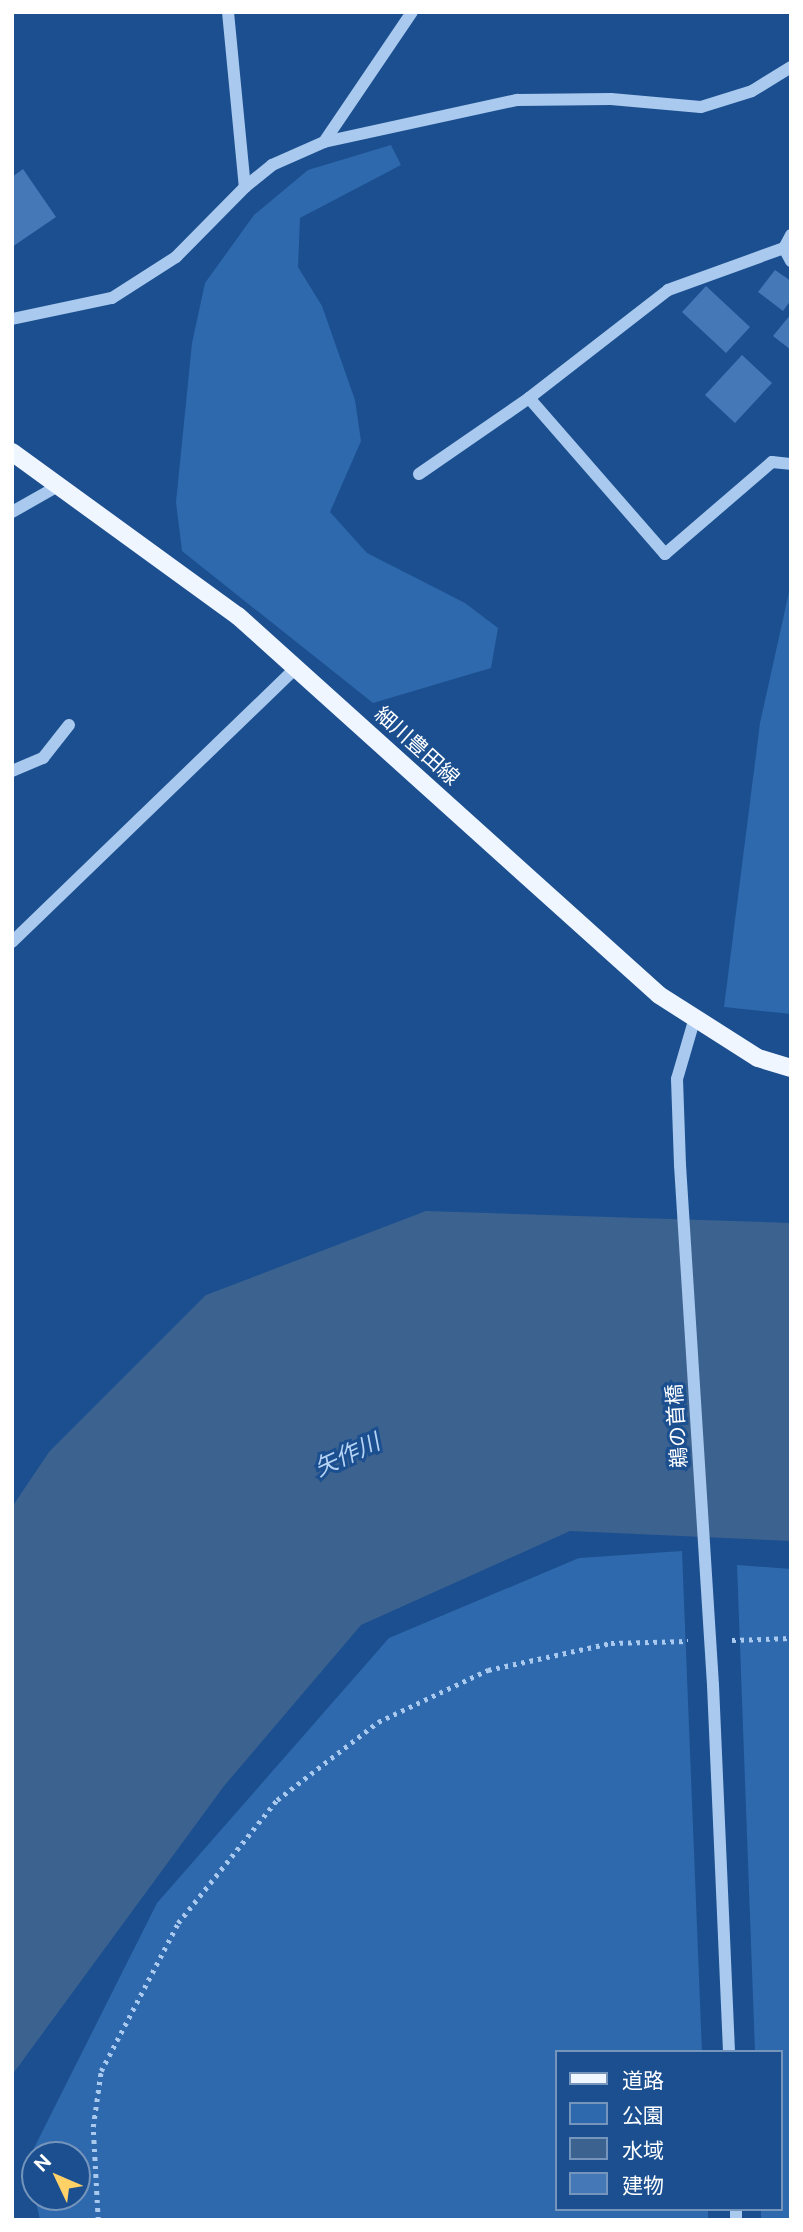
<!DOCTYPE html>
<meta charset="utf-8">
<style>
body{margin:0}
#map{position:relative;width:803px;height:2232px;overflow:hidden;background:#1b4f8f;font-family:"Public Sans","Noto Sans JP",sans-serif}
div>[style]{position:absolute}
.green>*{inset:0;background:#2e69ad}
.water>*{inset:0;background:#3c6290}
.building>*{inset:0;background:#4478b7}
.path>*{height:4.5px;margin-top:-2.25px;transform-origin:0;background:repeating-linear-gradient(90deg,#a9c9ee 0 3.5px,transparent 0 8.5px)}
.minor>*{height:12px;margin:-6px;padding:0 6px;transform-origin:6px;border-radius:6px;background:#a9c9ee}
.major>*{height:18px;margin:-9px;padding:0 9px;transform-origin:9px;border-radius:9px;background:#f0f6ff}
.minor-bridge>*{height:12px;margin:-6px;padding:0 6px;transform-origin:6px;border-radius:6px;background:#a9c9ee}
span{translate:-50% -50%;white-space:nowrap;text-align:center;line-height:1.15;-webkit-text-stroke:6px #1b4f8f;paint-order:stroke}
.street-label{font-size:21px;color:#fff}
.water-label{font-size:23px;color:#b5d3f5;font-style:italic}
.frame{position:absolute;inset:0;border:14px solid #fff;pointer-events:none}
.legend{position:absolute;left:555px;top:2050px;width:228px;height:161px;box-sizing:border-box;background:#1b4f8f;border:2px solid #7695bc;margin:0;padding:9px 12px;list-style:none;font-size:21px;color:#fff}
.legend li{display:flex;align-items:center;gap:14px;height:35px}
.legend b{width:35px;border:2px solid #7695bc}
.north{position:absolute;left:21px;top:2141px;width:70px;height:70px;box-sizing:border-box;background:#1b4f8f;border:2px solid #7695bc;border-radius:50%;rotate:314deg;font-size:19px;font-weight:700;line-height:28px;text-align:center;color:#fff}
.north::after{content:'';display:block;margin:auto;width:24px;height:32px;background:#ffd166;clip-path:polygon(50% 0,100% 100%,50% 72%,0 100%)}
</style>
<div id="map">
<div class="green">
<i style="clip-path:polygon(391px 145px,401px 165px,300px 218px,298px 267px,322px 306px,355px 400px,361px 441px,330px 512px,367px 553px,465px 603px,498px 628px,491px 668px,373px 703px,182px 551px,176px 502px,192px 343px,205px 283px,254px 215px,308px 170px)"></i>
<i style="clip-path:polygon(791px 583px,791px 1014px,724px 1007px,760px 723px)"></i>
<i style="clip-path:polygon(evenodd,682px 1551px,702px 2052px,556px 2052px,556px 2209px,708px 2209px,708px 2220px,40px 2220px,27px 2162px,157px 1903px,389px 1638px,579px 1558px,682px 1551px,35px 2155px,77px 2155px,77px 2197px,35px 2197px,35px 2155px)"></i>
<i style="clip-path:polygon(737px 1565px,791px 1569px,791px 2220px,761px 2220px,761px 2209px,780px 2209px,780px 2052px,755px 2052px)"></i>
</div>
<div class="water">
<i style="clip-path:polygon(426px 1211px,791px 1223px,791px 1541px,570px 1531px,361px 1625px,224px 1786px,12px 2075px,12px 1507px,49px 1452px,206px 1295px)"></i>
</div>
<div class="building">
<i style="clip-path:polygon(23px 169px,56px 217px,12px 247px,12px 177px)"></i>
<i style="clip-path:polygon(775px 270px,791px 281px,791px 300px,783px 311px,758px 292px)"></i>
<i style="clip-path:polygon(706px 286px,750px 327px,726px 353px,682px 312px)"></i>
<i style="clip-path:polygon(791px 314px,791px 350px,773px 336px)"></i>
<i style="clip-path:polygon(742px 355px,772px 383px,735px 423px,705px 395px)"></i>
</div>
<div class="path">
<i style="left:732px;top:1640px;width:59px;rotate:-1.9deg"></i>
<i style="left:98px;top:2220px;width:93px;rotate:-93.1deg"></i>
<i style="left:93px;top:2127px;width:57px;rotate:-81.9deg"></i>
<i style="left:101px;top:2071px;width:167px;rotate:-62.5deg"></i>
<i style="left:178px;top:1923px;width:158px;rotate:-51.2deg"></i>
<i style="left:277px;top:1800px;width:128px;rotate:-37.7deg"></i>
<i style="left:378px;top:1722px;width:122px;rotate:-25.3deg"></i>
<i style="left:488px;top:1670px;width:126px;rotate:-12.4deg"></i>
<i style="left:611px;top:1643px;width:77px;rotate:-1.5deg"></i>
</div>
<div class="minor">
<i style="left:228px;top:12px;width:176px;rotate:84.5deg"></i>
<i style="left:324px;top:142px;width:157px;rotate:-55.9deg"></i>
<i style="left:791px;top:235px;width:15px;rotate:118deg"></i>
<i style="left:784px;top:248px;width:15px;rotate:62deg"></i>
<i style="left:12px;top:319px;width:102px;rotate:-11.9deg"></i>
<i style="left:112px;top:298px;width:76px;rotate:-32.6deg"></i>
<i style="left:176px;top:257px;width:98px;rotate:-45.4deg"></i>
<i style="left:245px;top:187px;width:35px;rotate:-39deg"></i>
<i style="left:272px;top:165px;width:57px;rotate:-23.9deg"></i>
<i style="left:324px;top:142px;width:198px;rotate:-12.3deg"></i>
<i style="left:517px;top:100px;width:94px;rotate:-0.6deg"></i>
<i style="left:611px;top:99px;width:90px;rotate:5.1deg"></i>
<i style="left:701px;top:107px;width:53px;rotate:-17.4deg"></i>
<i style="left:752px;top:91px;width:46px;rotate:-31.6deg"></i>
<i style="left:529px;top:398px;width:207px;rotate:48.9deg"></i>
<i style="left:665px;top:554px;width:141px;rotate:-40.7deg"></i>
<i style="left:772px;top:462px;width:18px;rotate:6deg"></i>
<i style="left:419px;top:474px;width:134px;rotate:-34.6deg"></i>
<i style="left:529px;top:398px;width:176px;rotate:-37.8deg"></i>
<i style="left:668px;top:290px;width:123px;rotate:-19.9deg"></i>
<i style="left:12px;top:512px;width:53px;rotate:-29.5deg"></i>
<i style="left:12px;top:771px;width:34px;rotate:-23deg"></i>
<i style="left:43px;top:758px;width:42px;rotate:-51.8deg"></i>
<i style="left:12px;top:942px;width:395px;rotate:-44deg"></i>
<i style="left:680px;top:1165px;width:86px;rotate:-92deg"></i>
<i style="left:677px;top:1079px;width:60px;rotate:-73.7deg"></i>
<i style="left:713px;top:1685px;width:367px;rotate:87.5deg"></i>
<i style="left:736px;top:2209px;width:11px;rotate:90deg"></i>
</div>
<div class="major">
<i style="left:12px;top:452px;width:279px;rotate:36deg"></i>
<i style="left:238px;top:616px;width:566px;rotate:41.99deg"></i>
<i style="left:659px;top:995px;width:117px;rotate:32.5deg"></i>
<i style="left:758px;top:1058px;width:34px;rotate:17deg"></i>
</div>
<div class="minor-bridge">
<i style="left:680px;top:1165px;width:521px;rotate:86.37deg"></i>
</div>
<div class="street-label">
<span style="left:417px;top:746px;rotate:42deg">細川豊田線</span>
<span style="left:677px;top:1426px;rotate:-94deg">鵜の首橋</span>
</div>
<div class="water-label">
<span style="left:347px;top:1455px;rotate:-25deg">矢作川</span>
</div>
<div class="frame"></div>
<ul class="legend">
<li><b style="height:9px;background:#f0f6ff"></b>道路</li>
<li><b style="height:19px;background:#2e69ad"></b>公園</li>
<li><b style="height:19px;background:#3c6290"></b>水域</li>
<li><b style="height:19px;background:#4478b7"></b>建物</li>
</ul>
<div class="north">N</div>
</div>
